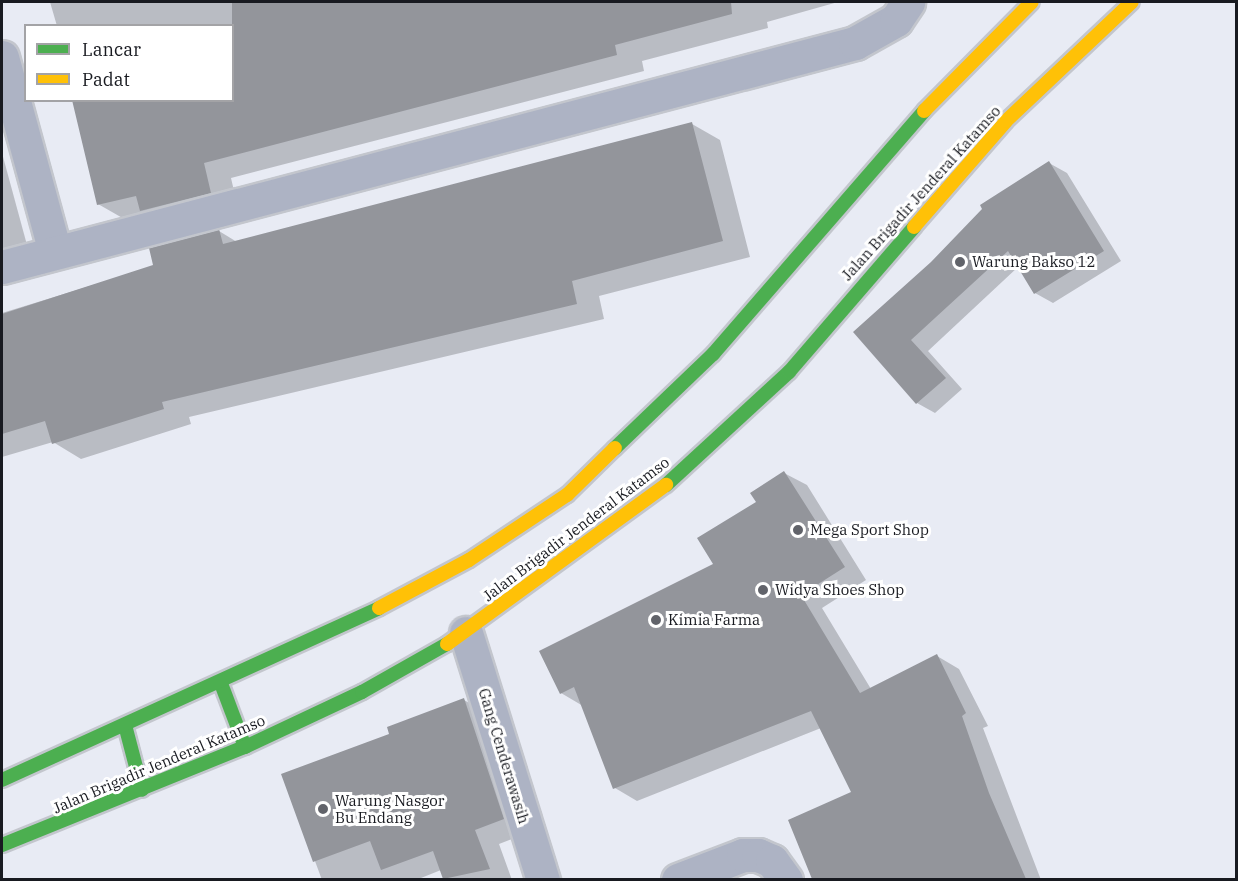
<!DOCTYPE html>
<style>
body{margin:0}
#map{position:relative;width:1238px;height:881px;overflow:hidden;background:#e8ebf4;font-family:"IBM Plex Serif",serif}
div>[style]{position:absolute}
.shadow>*{inset:0;background:#0003}
.building>*{inset:0;background:#93959b}
.roads{filter:drop-shadow(2px 0 #c3c6cd) drop-shadow(-2px 0 #c3c6cd) drop-shadow(0 2px #c3c6cd) drop-shadow(0 -2px #c3c6cd)}
.street>*{height:33px;margin:-16.5px;padding:0 16.5px;transform-origin:16.5px;border-radius:16.5px;background:#adb3c4}
.fast>*{height:14px;margin:-7px;padding:0 7px;transform-origin:7px;border-radius:7px;background:#4caf50}
.slow>*{height:14px;margin:-7px;padding:0 7px;transform-origin:7px;border-radius:7px;background:#ffc107}
.dots>*{width:16px;height:16px;translate:-50% -50%;box-sizing:border-box;border:3px solid #fff;border-radius:50%}
span{translate:-50% -50%;white-space:nowrap;text-align:center;line-height:1.15;-webkit-text-stroke:6px #fff;paint-order:stroke}
.street-label{font-size:15px;color:#181a20}
.poi-label{font-size:15px;color:#181a20}
.left{translate:0 -50%;text-align:left}
.frame{position:absolute;inset:0;border:3px solid #181a20;pointer-events:none}
.legend{position:absolute;left:24px;top:24px;width:210px;height:78px;box-sizing:border-box;background:#fff;border:2px solid #a3a3a6;margin:0;padding:8px 10px;list-style:none;font-size:18px;color:#181a20}
.legend li{display:flex;align-items:center;gap:12px;height:30px}
.legend b{width:30px;border:2px solid #a3a3a6}
</style>
<div id="map">
<div class="shadow">
<i style="clip-path:polygon(50px 2px,838px 2px,767px 22px,768px 28px,642px 61px,644px 71px,231px 178px,238px 208px,126px 220px,98px 204px,232px 100px,232px 26px,57px 26px)"></i>
<i style="clip-path:polygon(692px 124px,720px 140px,750px 257px,599px 296px,604px 319px,189px 417px,191px 424px,81px 459px,53px 442px,2px 457px,2px 313px,155px 266px,219px 231px,237px 242px)"></i>
<i style="clip-path:polygon(2px 153px,27px 245px,2px 252px)"></i>
<i style="clip-path:polygon(1049px 163px,1067px 173px,1121px 261px,1053px 303px,1035px 293px,1019px 266px,928px 351px,962px 389px,935px 413px,917px 403px,855px 333px)"></i>
<i style="clip-path:polygon(784px 473px,807px 485px,866px 580px,822px 608px,871px 689px,937px 656px,959px 669px,988px 726px,983px 728px,1041px 880px,815px 880px,789px 820px,853px 793px,821px 728px,637px 801px,615px 788px,583px 706px,561px 693px,715px 565px)"></i>
<i style="clip-path:polygon(464px 700px,488px 714px,528px 833px,499px 844px,512px 880px,445px 880px,441px 870px,416px 880px,322px 880px,283px 775px,391px 735px)"></i>
</div>
<div class="building">
<i style="clip-path:polygon(232px 2px,731px 2px,732px 14px,615px 45px,617px 55px,204px 163px,211px 193px,140px 211px,136px 196px,97px 205px,72px 100px,232px 100px)"></i>
<i style="clip-path:polygon(692px 122px,723px 241px,572px 281px,577px 304px,162px 402px,164px 409px,52px 444px,45px 421px,2px 434px,2px 314px,153px 265px,149px 248px,219px 229px,223px 244px)"></i>
<i style="clip-path:polygon(1049px 161px,1104px 251px,1034px 294px,1008px 251px,911px 340px,946px 378px,916px 404px,853px 332px,931px 262px,982px 209px,980px 205px)"></i>
<i style="clip-path:polygon(784px 471px,845px 567px,801px 595px,860px 693px,937px 654px,966px 713px,962px 716px,989px 793px,1026px 879px,812px 879px,788px 820px,851px 792px,811px 711px,613px 789px,574px 687px,560px 694px,539px 651px,713px 564px,697px 538px,756px 502px,750px 493px)"></i>
<i style="clip-path:polygon(464px 698px,504px 819px,475px 830px,490px 869px,443px 879px,433px 851px,381px 870px,370px 841px,313px 862px,281px 774px,389px 734px,387px 727px)"></i>
</div>
<div class="roads">
<div class="street">
<i style="left:2px;top:57px;width:202px;rotate:74.8deg"></i>
<i style="left:2px;top:267px;width:882px;rotate:-14.71deg"></i>
<i style="left:855px;top:43px;width:47px;rotate:-29.3deg"></i>
<i style="left:896px;top:20px;width:22px;rotate:-56deg"></i>
<i style="left:466px;top:633px;width:259px;rotate:72.7deg"></i>
<i style="left:678px;top:880px;width:70px;rotate:-21deg"></i>
<i style="left:743px;top:855px;width:15px"></i>
<i style="left:758px;top:855px;width:15px;rotate:23deg"></i>
<i style="left:772px;top:861px;width:24px;rotate:54deg"></i>
</div>
<div class="fast">
<i style="left:615px;top:448px;width:136px;rotate:-43.8deg"></i>
<i style="left:713px;top:354px;width:322px;rotate:-49deg"></i>
<i style="left:666px;top:485px;width:167px;rotate:-42.6deg"></i>
<i style="left:789px;top:372px;width:191px;rotate:-49.2deg"></i>
<i style="left:222px;top:686px;width:65px;rotate:69.3deg"></i>
<i style="left:125px;top:725px;width:67px;rotate:75.3deg"></i>
<i style="left:2px;top:780px;width:414px;rotate:-24.5deg"></i>
<i style="left:2px;top:845px;width:262px;rotate:-22deg"></i>
<i style="left:245px;top:747px;width:129px;rotate:-25.2deg"></i>
<i style="left:362px;top:692px;width:98px;rotate:-29.5deg"></i>
</div>
<div class="slow">
<i style="left:924px;top:111px;width:153px;rotate:-45.3deg"></i>
<i style="left:914px;top:227px;width:140px;rotate:-49deg"></i>
<i style="left:1006px;top:121px;width:173px;rotate:-43.4deg"></i>
<i style="left:379px;top:608px;width:102px;rotate:-28.1deg"></i>
<i style="left:469px;top:560px;width:118px;rotate:-33.6deg"></i>
<i style="left:567px;top:495px;width:67px;rotate:-44.4deg"></i>
<i style="left:447px;top:644px;width:271px;rotate:-36deg"></i>
</div>
</div>
<div class="dots">
<i style="left:960px;top:262px;background:#61636a"></i>
<i style="left:798px;top:530px;background:#61636a"></i>
<i style="left:763px;top:590px;background:#61636a"></i>
<i style="left:656px;top:620px;background:#61636a"></i>
<i style="left:323px;top:809px;background:#61636a"></i>
</div>
<div class="street-label">
<span style="left:921px;top:193px;rotate:-48deg">Jalan Brigadir Jenderal Katamso</span>
<span style="left:576px;top:529px;rotate:-37deg">Jalan Brigadir Jenderal Katamso</span>
<span style="left:504px;top:756px;rotate:73deg">Gang Cenderawasih</span>
<span style="left:159px;top:764px;rotate:-23deg">Jalan Brigadir Jenderal Katamso</span>
</div>
<div class="poi-label">
<span class="left" style="left:972px;top:262px">Warung Bakso 12</span>
<span class="left" style="left:810px;top:530px">Mega Sport Shop</span>
<span class="left" style="left:775px;top:590px">Widya Shoes Shop</span>
<span class="left" style="left:668px;top:620px">Kimia Farma</span>
<span class="left" style="left:335px;top:809px">Warung Nasgor<br>Bu Endang</span>
</div>
<div class="frame"></div>
<ul class="legend">
<li><b style="height:8px;background:#4caf50"></b>Lancar</li>
<li><b style="height:8px;background:#ffc107"></b>Padat</li>
</ul>
</div>
